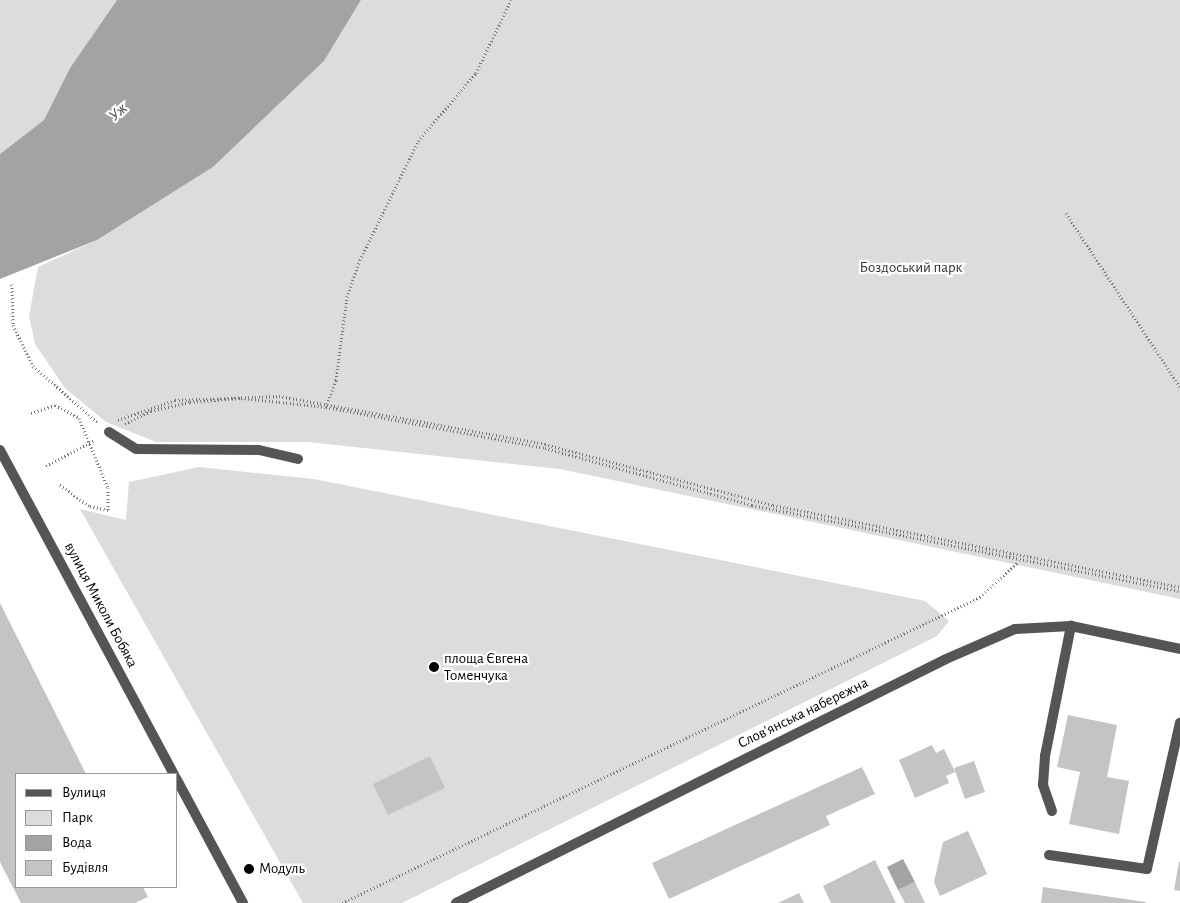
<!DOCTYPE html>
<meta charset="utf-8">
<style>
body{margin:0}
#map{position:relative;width:1180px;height:903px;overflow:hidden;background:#fff;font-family:"Alegreya Sans",sans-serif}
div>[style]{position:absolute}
.green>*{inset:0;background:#dcdcdc}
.water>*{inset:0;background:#a3a3a3}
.building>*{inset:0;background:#c4c4c4}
.path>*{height:3px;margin-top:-1.5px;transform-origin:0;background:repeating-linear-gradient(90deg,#777 0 1px,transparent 0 3.5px)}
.service>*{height:10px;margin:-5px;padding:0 5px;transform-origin:5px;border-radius:5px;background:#555}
.tertiary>*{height:10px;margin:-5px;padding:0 5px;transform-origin:5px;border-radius:5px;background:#555}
.dots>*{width:14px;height:14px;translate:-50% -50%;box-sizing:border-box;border:2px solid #fff;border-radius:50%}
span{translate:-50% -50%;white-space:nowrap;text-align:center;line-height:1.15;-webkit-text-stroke:4.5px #fff;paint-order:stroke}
.park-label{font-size:15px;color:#333}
.street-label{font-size:15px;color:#000}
.poi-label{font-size:15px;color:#000}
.left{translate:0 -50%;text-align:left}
.water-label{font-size:16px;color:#444;font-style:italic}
.legend{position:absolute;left:15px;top:773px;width:162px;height:115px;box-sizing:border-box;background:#fff;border:1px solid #999;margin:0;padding:6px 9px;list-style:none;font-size:15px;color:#000}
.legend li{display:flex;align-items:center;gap:10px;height:25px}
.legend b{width:25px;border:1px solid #999}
</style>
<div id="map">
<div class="green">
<i style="clip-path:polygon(0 0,117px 0,70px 68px,44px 120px,0 154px)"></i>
<i style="clip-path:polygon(361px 0,1180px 0,1180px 599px,560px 469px,308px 442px,156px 442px,106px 422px,65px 388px,35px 344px,29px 316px,38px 267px,97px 240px,213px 167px,324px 61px)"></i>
<i style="clip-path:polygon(199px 467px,314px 479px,925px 601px,949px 621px,937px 636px,402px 903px,303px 903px,80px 509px,126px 520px,129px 482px)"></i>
</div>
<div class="water">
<i style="clip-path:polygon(117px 0,361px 0,324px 61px,213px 167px,97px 240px,0 279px,0 154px,44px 120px,70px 68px)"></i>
<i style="clip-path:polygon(903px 859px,915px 882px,898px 890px,887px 867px)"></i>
</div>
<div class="building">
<i style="clip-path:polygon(0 603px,86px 774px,16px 774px,16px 887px,143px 887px,148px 897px,135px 903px,21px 903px,0 862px)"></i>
<i style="clip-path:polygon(1068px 715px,1117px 725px,1107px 777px,1129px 781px,1119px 834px,1069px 824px,1080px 772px,1057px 767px)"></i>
<i style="clip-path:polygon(932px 745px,936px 753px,944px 749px,955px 772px,946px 776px,949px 783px,915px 798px,899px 760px)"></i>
<i style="clip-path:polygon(430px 756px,445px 788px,388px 815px,373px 784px)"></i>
<i style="clip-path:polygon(974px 761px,985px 792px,965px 799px,954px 768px)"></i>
<i style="clip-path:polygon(862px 767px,875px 794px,826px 816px,830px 825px,669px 899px,652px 863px)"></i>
<i style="clip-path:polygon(968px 831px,987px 874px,940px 896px,934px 882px,943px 842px)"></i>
<i style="clip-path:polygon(875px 860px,896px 903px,831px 903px,823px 886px)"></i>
<i style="clip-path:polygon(1179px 862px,1180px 862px,1180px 891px,1174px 890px)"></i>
<i style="clip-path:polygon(915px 882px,925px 903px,905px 903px,898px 890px)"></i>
<i style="clip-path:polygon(1043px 887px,1146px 902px,1146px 903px,1041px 903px)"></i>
<i style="clip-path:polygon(799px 893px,804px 903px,778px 903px)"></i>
</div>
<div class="path">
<i style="left:1066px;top:213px;width:208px;rotate:56.8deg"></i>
<i style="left:12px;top:284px;width:41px;rotate:88.6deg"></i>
<i style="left:13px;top:325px;width:46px;rotate:64deg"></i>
<i style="left:33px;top:366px;width:85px;rotate:41.2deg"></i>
<i style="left:327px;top:404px;width:26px;rotate:-69deg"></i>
<i style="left:336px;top:380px;width:84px;rotate:-82.5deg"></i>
<i style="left:347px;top:297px;width:39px;rotate:-71deg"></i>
<i style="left:360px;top:260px;width:132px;rotate:-64deg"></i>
<i style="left:418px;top:141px;width:89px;rotate:-49.5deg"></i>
<i style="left:476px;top:73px;width:81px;rotate:-64.4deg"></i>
<i style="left:31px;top:413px;width:25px;rotate:-18deg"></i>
<i style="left:55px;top:405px;width:27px;rotate:28deg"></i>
<i style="left:79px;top:418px;width:76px;rotate:67.5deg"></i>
<i style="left:108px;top:488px;width:22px;rotate:90deg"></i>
<i style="left:108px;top:510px;width:19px;rotate:-168deg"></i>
<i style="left:89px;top:506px;width:37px;rotate:-144deg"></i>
<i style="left:118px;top:420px;width:60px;rotate:-19.3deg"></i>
<i style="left:175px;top:400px;width:104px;rotate:-2.2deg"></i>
<i style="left:279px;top:396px;width:270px;rotate:10.2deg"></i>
<i style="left:545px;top:444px;width:236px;rotate:15deg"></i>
<i style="left:773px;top:505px;width:415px;rotate:11.4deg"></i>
<i style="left:125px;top:424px;width:29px;rotate:-27deg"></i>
<i style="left:151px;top:411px;width:40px;rotate:-13deg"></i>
<i style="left:190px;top:402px;width:51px;rotate:-4.5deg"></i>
<i style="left:241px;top:398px;width:85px;rotate:6deg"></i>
<i style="left:326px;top:407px;width:223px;rotate:10.6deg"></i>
<i style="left:545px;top:448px;width:215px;rotate:15.4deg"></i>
<i style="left:752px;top:505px;width:437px;rotate:11.4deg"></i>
<i style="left:46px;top:466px;width:55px;rotate:-28deg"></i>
<i style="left:342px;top:903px;width:708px;rotate:-25.62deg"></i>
<i style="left:980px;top:597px;width:52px;rotate:-42.6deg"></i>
</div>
<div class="service">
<i style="left:109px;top:432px;width:32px;rotate:32deg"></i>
<i style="left:136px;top:449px;width:123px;rotate:0.5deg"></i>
<i style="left:259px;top:450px;width:40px;rotate:13deg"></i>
<i style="left:1052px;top:811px;width:28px;rotate:-109deg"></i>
<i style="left:1043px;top:785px;width:29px;rotate:-86deg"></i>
<i style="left:1045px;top:756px;width:133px;rotate:-78.7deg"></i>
<i style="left:1049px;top:855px;width:99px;rotate:8.1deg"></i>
<i style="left:1147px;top:869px;width:150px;rotate:-77.3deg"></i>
</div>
<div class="tertiary">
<i style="left:0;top:450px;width:368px;rotate:61.8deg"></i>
<i style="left:176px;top:778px;width:142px;rotate:61.8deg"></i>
<i style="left:456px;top:903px;width:547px;rotate:-26.47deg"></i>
<i style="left:946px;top:659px;width:75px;rotate:-23.5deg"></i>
<i style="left:1015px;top:629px;width:56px;rotate:-3.1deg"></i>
<i style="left:1071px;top:626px;width:111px;rotate:11.9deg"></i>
</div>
<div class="dots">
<i style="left:434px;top:667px;background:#000"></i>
<i style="left:249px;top:869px;background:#000"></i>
</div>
<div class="park-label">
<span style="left:911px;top:268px">Боздоський парк</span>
</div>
<div class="street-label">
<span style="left:101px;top:605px;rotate:62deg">вулиця Миколи Бобяка</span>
<span style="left:803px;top:713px;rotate:-26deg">Словʼянська набережна</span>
</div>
<div class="poi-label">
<span class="left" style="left:444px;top:667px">площа Євгена<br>Томенчука</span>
<span class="left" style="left:259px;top:869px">Модуль</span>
</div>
<div class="water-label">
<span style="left:118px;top:112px;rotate:-42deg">Уж</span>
</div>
<ul class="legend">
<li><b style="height:6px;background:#555"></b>Вулиця</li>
<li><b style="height:14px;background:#dcdcdc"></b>Парк</li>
<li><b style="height:14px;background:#a3a3a3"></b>Вода</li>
<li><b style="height:14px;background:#c4c4c4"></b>Будівля</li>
</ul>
</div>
